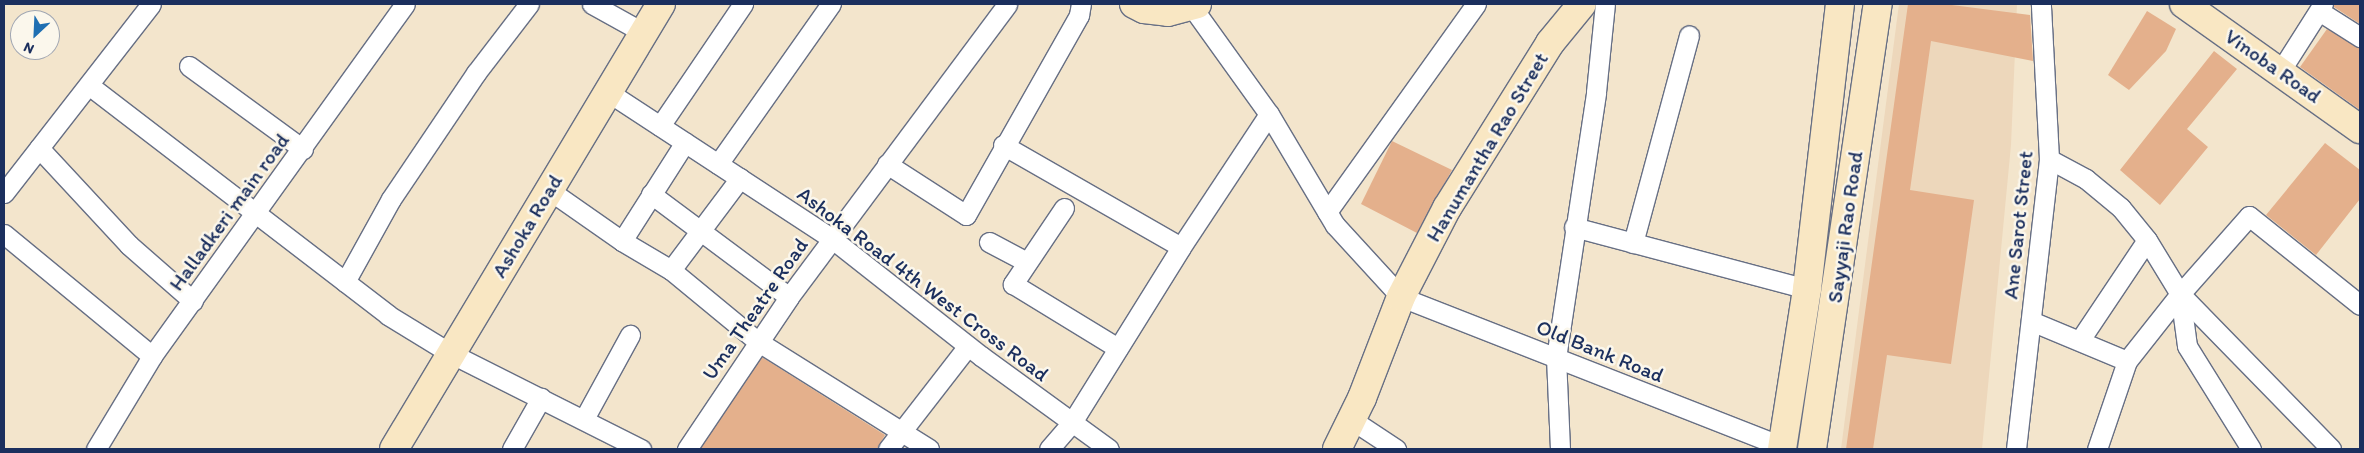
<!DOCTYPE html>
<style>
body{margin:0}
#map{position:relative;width:2364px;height:453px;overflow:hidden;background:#f3e5cc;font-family:Itim,sans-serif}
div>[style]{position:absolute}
.built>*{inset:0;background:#edd7bb}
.building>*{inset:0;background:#e4b08c}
.roads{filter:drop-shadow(1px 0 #676f84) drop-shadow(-1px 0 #676f84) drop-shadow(0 1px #676f84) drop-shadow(0 -1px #676f84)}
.street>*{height:19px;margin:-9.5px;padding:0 9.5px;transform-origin:9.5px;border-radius:9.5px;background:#fff}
.secondary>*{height:28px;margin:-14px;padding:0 14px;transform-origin:14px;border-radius:14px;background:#f9e7c3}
span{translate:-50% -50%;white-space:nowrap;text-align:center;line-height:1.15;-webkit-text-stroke:5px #fbf7ec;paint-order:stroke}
.street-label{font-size:21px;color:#1b2f5e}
.frame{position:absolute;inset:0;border:5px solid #1b2f5e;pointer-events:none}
.north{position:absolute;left:10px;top:10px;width:50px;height:50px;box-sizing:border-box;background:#fbf7ec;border:1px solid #a1a7b3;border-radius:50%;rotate:205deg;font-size:14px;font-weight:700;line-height:20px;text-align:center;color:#1b2f5e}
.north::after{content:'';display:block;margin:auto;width:18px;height:22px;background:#1f6fb2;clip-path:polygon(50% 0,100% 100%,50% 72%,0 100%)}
</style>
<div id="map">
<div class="built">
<i style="clip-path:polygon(1899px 4px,2017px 4px,2011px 145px,1982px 449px,1841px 449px)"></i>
</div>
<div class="building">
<i style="clip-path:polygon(1908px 4px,1944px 4px,2030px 15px,2033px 61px,1931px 41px,1910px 190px,1974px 200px,1951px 364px,1887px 355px,1873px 449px,1846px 449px)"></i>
<i style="clip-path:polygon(2334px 4px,2360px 4px,2360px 24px,2334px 7px)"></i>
<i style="clip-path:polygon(2147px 11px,2176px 29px,2166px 51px,2129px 90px,2108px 75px)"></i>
<i style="clip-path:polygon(2327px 29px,2360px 48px,2360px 110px,2300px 67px)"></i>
<i style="clip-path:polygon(2214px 51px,2237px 69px,2187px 129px,2208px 147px,2160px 205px,2120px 170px)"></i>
<i style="clip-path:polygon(1392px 141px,1452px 170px,1417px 233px,1361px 204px)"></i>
<i style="clip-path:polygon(2325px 143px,2360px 170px,2360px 199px,2316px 255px,2266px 215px)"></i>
<i style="clip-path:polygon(762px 357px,885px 435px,877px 449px,700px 449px)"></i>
</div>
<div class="roads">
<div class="street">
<i style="left:592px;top:4px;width:60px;rotate:29.1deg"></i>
<i style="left:1192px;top:7px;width:132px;rotate:54.3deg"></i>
<i style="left:1269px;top:114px;width:129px;rotate:59.3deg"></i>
<i style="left:1335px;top:225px;width:98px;rotate:47.5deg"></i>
<i style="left:1401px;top:297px;width:410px;rotate:21.4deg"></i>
<i style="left:2319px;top:11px;width:49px;rotate:32.4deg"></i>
<i style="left:189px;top:66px;width:141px;rotate:36.1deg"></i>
<i style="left:2281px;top:70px;width:78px;rotate:-57.5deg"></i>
<i style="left:90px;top:86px;width:376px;rotate:37.5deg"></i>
<i style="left:388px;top:315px;width:73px;rotate:31.5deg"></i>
<i style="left:450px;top:353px;width:214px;rotate:26.7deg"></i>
<i style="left:608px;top:92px;width:267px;rotate:33.2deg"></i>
<i style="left:831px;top:238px;width:191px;rotate:38.2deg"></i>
<i style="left:981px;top:356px;width:158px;rotate:36deg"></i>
<i style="left:660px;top:126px;width:148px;rotate:-55.8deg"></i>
<i style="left:1003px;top:145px;width:205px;rotate:29.8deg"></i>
<i style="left:39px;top:148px;width:132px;rotate:47.1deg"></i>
<i style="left:129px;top:245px;width:85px;rotate:41.2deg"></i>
<i style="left:2049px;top:159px;width:42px;rotate:28.4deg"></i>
<i style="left:2086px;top:179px;width:45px;rotate:39.6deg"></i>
<i style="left:2121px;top:208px;width:41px;rotate:50.9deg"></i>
<i style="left:2147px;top:240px;width:63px;rotate:58.6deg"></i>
<i style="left:2180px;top:294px;width:52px;rotate:82.3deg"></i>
<i style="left:2187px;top:346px;width:121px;rotate:58.1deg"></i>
<i style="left:718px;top:164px;width:196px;rotate:-54.8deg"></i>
<i style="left:887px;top:164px;width:94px;rotate:32.8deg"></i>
<i style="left:966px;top:215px;width:230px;rotate:-60.5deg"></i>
<i style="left:1079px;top:15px;width:11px;rotate:-80deg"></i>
<i style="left:549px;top:190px;width:89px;rotate:34.9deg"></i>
<i style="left:622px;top:241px;width:57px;rotate:30.6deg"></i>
<i style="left:671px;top:270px;width:112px;rotate:39.5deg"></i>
<i style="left:757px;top:341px;width:203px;rotate:32.1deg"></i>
<i style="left:4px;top:193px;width:239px;rotate:-52.1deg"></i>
<i style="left:651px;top:194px;width:172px;rotate:36.7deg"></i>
<i style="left:1064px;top:208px;width:92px;rotate:123.9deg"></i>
<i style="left:1013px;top:284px;width:123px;rotate:31.4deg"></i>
<i style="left:1327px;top:212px;width:256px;rotate:-54.4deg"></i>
<i style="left:1574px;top:227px;width:241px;rotate:14.9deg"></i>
<i style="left:4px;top:234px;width:192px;rotate:39.5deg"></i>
<i style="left:622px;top:241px;width:117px;rotate:-57.5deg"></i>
<i style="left:989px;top:242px;width:43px;rotate:27.8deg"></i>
<i style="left:1633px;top:243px;width:215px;rotate:-74.9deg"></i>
<i style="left:671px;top:270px;width:115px;rotate:-53.1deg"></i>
<i style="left:345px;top:282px;width:95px;rotate:-61deg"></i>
<i style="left:391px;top:199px;width:152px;rotate:-56deg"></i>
<i style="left:476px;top:73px;width:87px;rotate:-52.5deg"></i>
<i style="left:2180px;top:294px;width:216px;rotate:45.7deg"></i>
<i style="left:2031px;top:321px;width:104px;rotate:22.6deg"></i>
<i style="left:2127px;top:361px;width:93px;rotate:108.8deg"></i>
<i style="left:2080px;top:340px;width:120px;rotate:-56.2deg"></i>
<i style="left:2127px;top:361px;width:85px;rotate:-51.7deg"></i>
<i style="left:2180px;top:294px;width:104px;rotate:-48.5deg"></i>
<i style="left:2249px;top:216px;width:142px;rotate:38.7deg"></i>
<i style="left:584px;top:419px;width:96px;rotate:-61.3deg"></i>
<i style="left:1352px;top:420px;width:53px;rotate:33.4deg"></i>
<i style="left:96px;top:449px;width:109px;rotate:-58.9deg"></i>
<i style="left:152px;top:356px;width:433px;rotate:-54.3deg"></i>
<i style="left:512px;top:449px;width:59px;rotate:-60.4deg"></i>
<i style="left:687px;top:449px;width:183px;rotate:-56.1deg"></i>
<i style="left:789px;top:297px;width:365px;rotate:-53.3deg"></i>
<i style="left:888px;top:449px;width:130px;rotate:-52.2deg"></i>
<i style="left:1049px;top:449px;width:33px;rotate:-49deg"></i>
<i style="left:1071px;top:424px;width:208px;rotate:-58.1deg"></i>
<i style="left:1181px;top:247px;width:159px;rotate:-56.5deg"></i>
<i style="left:1560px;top:449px;width:91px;rotate:-92.5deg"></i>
<i style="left:1556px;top:358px;width:269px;rotate:-81.4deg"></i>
<i style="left:1596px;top:92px;width:88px;rotate:-84.2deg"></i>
<i style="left:2016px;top:449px;width:292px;rotate:-83.5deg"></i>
<i style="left:2049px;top:159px;width:155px;rotate:-93deg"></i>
</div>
<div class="secondary">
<i style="left:1134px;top:4px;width:11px;rotate:27deg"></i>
<i style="left:1144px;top:9px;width:24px;rotate:7deg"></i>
<i style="left:1168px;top:12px;width:30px;rotate:-15deg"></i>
<i style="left:2184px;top:4px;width:216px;rotate:35.4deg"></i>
<i style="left:394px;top:449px;width:519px;rotate:-59.04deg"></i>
<i style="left:1337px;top:449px;width:57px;rotate:-63.9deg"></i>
<i style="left:1362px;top:398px;width:108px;rotate:-68.9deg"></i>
<i style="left:1401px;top:297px;width:100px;rotate:-62.7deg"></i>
<i style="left:1447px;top:208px;width:195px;rotate:-58deg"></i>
<i style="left:1550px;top:43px;width:50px;rotate:-50.6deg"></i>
<i style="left:1782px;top:449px;width:162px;rotate:-81.1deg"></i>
<i style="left:1807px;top:289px;width:287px;rotate:-83.4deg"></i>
<i style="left:1812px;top:449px;width:450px;rotate:-81.6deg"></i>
</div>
</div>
<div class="street-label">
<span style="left:2273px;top:66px;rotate:35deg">Vinoba Road</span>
<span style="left:1487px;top:147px;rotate:-59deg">Hanumantha Rao Street</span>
<span style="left:229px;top:212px;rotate:-54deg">Halladkeri main road</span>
<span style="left:2018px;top:225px;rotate:-84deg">Ane Sarot Street</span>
<span style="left:527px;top:226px;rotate:-59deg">Ashoka Road</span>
<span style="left:1845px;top:227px;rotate:-82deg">Sayyaji Rao Road</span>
<span style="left:923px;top:284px;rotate:37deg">Ashoka Road 4th West Cross Road</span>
<span style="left:755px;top:309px;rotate:-55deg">Uma Theatre Road</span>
<span style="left:1600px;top:351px;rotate:22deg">Old Bank Road</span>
</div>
<div class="frame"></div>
<div class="north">N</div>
</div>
